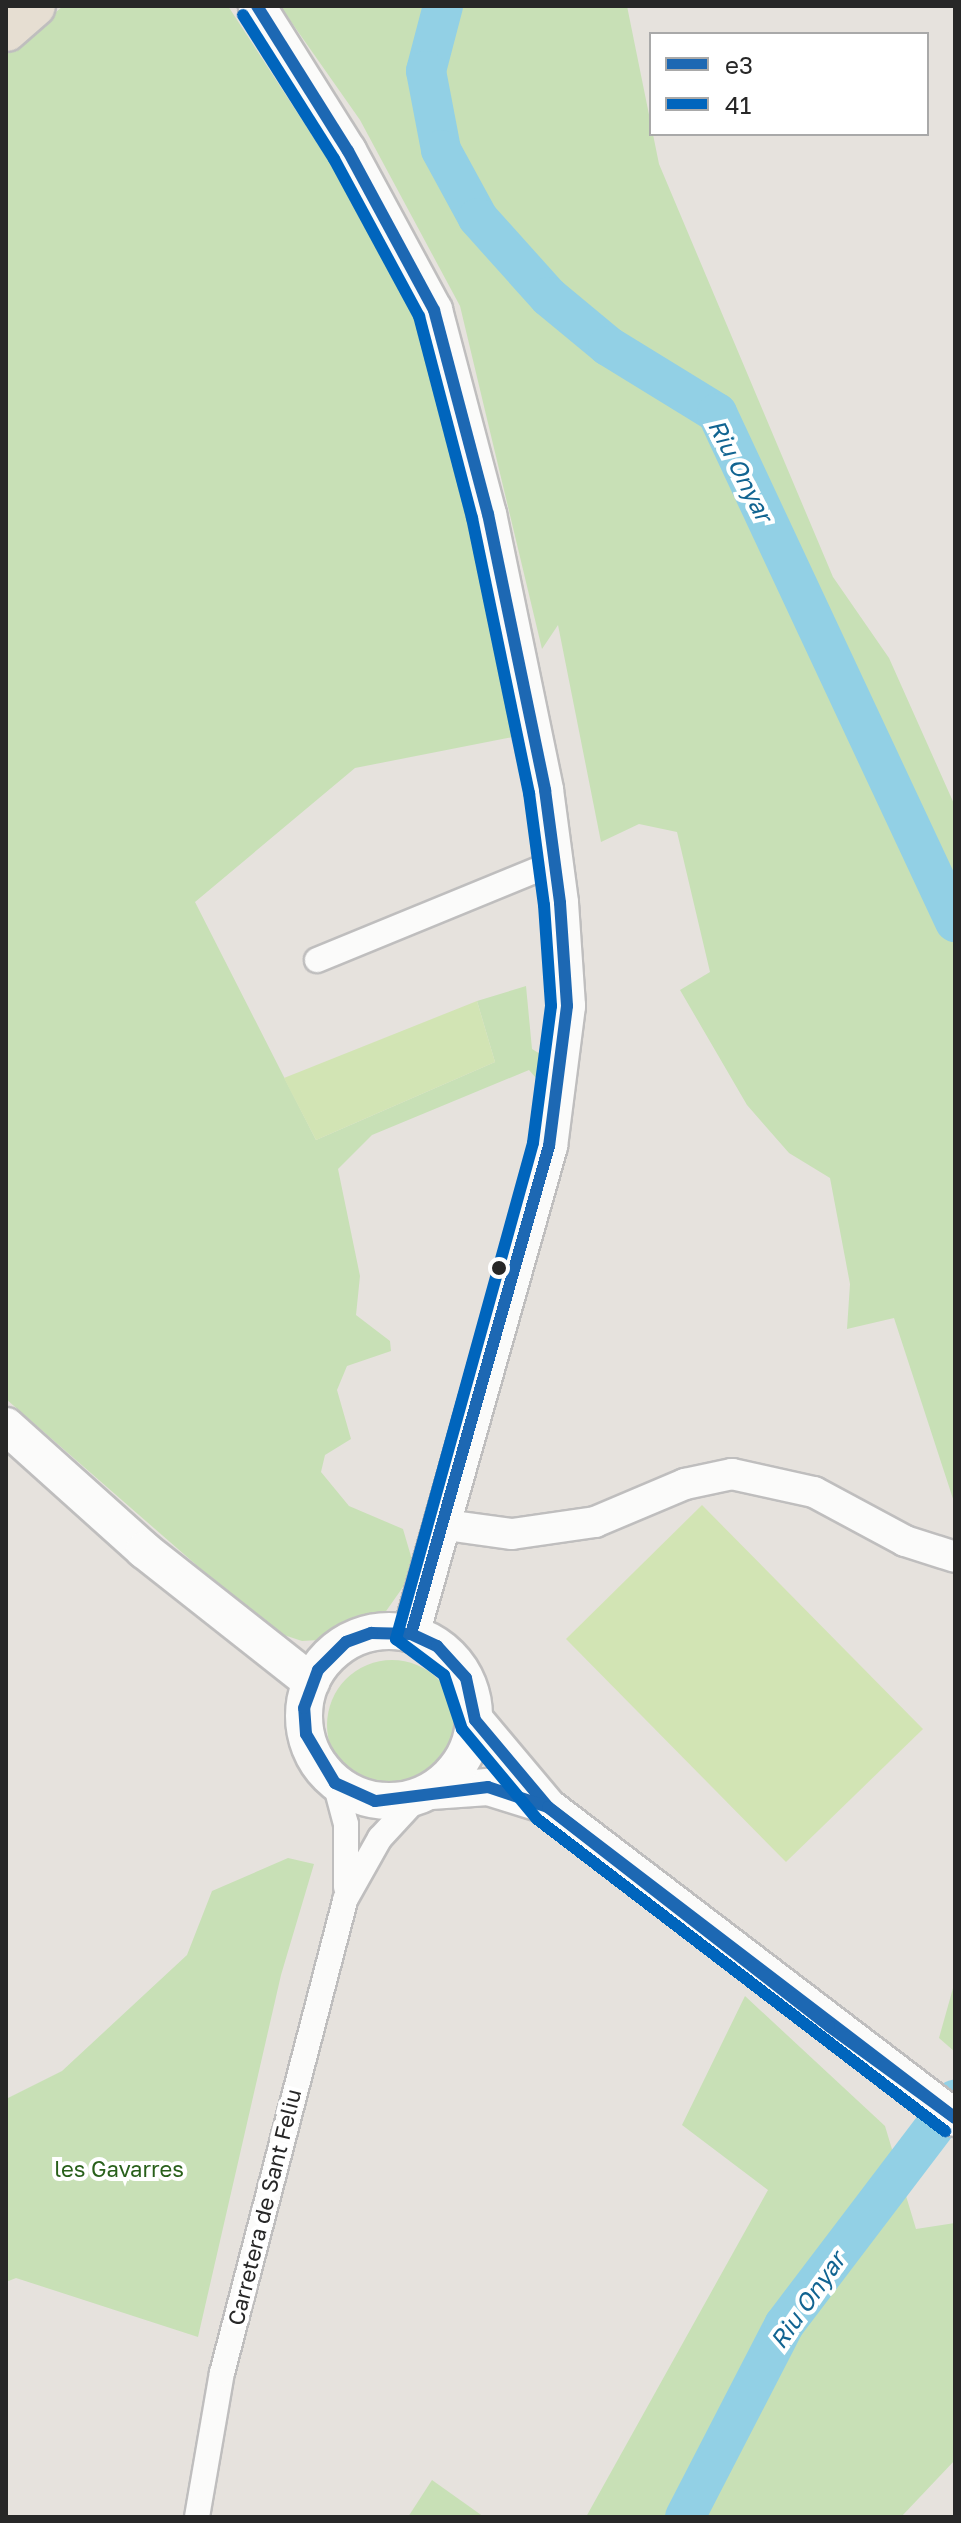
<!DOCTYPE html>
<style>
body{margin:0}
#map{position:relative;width:961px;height:2523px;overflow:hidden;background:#e6e2dd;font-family:"Golos Text",sans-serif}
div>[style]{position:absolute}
.green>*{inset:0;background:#c8e0b6}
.round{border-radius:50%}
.pitch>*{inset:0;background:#d2e4b4}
.river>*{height:40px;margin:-20px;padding:0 20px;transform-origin:20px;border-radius:20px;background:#92d0e5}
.roads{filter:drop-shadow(2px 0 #bfbebe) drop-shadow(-2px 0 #bfbebe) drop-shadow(0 2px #bfbebe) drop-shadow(0 -2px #bfbebe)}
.minor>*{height:24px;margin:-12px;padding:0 12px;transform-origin:12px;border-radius:12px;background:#fbfbfa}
.tertiary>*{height:30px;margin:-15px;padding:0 15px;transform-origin:15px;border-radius:15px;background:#fbfbfa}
.secondary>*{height:36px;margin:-18px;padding:0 18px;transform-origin:18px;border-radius:18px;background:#fbfbfa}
.secondary>.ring{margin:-18px;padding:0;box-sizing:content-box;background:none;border:36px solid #fbfbfa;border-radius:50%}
.trunk>*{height:42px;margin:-21px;padding:0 21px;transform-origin:21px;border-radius:21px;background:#e6ded2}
.bus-1>*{height:12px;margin:-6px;padding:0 6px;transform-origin:6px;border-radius:6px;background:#1d68b3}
.bus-2>*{height:12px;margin:-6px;padding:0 6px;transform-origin:6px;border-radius:6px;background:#0065bd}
.dots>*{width:22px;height:22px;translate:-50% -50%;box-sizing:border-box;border:4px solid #fff;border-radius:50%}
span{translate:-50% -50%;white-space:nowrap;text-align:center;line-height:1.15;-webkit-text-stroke:8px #fff;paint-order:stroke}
.park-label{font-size:22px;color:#29601b}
.street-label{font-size:22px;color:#272727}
.water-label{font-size:24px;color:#116491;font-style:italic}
.frame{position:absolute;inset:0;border:8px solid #272727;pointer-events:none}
.legend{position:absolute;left:649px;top:32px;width:280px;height:104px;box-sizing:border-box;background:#fff;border:2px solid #a9a9a9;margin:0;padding:10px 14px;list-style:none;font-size:24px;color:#272727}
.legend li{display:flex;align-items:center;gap:16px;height:40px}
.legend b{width:40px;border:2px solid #a9a9a9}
</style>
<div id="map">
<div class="green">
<i style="clip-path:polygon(63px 6px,228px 6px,345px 186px,422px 333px,518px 736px,355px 768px,195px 902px,316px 1140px,495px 1062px,477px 1001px,526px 986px,532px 1049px,547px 1058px,537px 1079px,529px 1070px,372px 1135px,338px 1169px,360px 1276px,356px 1315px,390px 1341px,391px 1351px,347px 1366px,337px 1390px,351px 1439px,325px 1455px,321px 1472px,349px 1506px,403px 1529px,415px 1570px,384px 1614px,335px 1639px,302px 1641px,272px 1631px,6px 1399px,6px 55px)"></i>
<i style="clip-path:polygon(280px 6px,627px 6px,659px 164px,833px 577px,889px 658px,955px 806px,955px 1505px,894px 1318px,847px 1329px,850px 1284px,830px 1178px,789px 1153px,747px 1105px,680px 990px,710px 972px,677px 832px,639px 824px,601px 842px,558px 625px,542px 649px,460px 306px,360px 120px)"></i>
<i class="round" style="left:327px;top:1660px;width:130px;height:130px"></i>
<i style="clip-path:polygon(288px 1858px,314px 1864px,281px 1975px,198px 2337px,16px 2278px,6px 2282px,6px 2099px,62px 2071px,187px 1955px,212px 1891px)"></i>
<i style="clip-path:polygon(955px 1981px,955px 2052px,939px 2038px)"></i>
<i style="clip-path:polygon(745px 1996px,885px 2126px,916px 2229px,955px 2223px,955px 2460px,901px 2517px,586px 2517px,768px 2190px,682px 2125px)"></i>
<i style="clip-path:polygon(432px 2480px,484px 2517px,408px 2517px)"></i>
</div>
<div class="pitch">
<i style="clip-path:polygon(477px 1001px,495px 1062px,316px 1140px,284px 1078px)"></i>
<i style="clip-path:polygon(702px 1505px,923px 1729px,786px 1862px,566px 1639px)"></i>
</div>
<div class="river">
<i style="left:443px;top:6px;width:67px;rotate:104.7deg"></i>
<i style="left:426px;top:71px;width:80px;rotate:79.2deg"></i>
<i style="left:441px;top:150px;width:77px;rotate:61.4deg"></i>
<i style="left:478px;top:218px;width:106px;rotate:48.1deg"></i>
<i style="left:549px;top:297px;width:77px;rotate:39.7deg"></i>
<i style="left:608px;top:346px;width:128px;rotate:31.6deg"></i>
<i style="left:717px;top:413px;width:562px;rotate:64.94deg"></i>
<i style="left:685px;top:2517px;width:216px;rotate:-62.7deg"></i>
<i style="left:784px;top:2325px;width:283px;rotate:-52.8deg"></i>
</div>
<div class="roads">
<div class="minor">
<i style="left:317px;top:960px;width:256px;rotate:-22.3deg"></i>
<i style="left:335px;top:1783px;width:42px;rotate:75deg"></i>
<i style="left:346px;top:1824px;width:63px;rotate:90deg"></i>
<i style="left:197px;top:2517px;width:146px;rotate:-80.2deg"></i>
<i style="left:222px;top:2373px;width:489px;rotate:-75.4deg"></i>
<i style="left:345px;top:1900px;width:71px;rotate:-60.6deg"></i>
<i style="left:380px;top:1838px;width:56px;rotate:-47.2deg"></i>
</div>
<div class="tertiary">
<i style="left:446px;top:1525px;width:67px;rotate:7.8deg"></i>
<i style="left:512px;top:1534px;width:84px;rotate:-8.2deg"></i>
<i style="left:595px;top:1522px;width:98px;rotate:-22.9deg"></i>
<i style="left:685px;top:1484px;width:48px;rotate:-12deg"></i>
<i style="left:732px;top:1474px;width:84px;rotate:12.4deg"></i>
<i style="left:814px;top:1492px;width:103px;rotate:28.3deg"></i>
<i style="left:905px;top:1541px;width:52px;rotate:17.7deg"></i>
</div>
<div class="secondary">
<i style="left:257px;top:6px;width:171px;rotate:57.9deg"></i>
<i style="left:348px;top:151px;width:181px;rotate:61.6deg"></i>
<i style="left:434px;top:310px;width:211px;rotate:75.2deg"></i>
<i style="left:488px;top:514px;width:282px;rotate:78.3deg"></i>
<i style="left:545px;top:790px;width:114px;rotate:82.4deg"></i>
<i style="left:560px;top:903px;width:103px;rotate:86.1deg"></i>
<i style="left:567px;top:1006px;width:141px;rotate:97.3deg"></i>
<i style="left:549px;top:1146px;width:507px;rotate:105.79deg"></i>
<i style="left:6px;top:1426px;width:186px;rotate:41.9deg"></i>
<i style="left:144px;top:1550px;width:213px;rotate:38.3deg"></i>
<i class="ring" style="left:304px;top:1631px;width:134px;height:134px"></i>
<i style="left:475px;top:1720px;width:114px;rotate:50deg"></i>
<i style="left:548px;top:1807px;width:512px;rotate:37.38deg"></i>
<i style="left:431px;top:1791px;width:57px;rotate:-4deg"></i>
<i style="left:488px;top:1787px;width:58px;rotate:17.2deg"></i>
</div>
<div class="trunk">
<i style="left:6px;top:30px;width:37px;rotate:-41deg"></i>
</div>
</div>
<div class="bus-1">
<i style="left:257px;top:6px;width:171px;rotate:57.9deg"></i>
<i style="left:348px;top:151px;width:181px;rotate:61.6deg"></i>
<i style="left:434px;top:310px;width:211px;rotate:75.2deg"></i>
<i style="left:488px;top:514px;width:282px;rotate:78.3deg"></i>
<i style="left:545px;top:790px;width:114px;rotate:82.4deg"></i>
<i style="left:560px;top:903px;width:103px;rotate:86.1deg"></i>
<i style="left:567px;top:1006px;width:141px;rotate:97.3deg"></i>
<i style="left:549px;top:1146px;width:507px;rotate:105.79deg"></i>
<i style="left:371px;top:1633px;width:40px;rotate:1.4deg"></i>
<i style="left:411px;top:1634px;width:29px;rotate:25deg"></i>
<i style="left:437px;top:1646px;width:43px;rotate:47.8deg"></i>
<i style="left:466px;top:1678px;width:43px;rotate:77.9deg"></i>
<i style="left:475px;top:1720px;width:114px;rotate:50deg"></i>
<i style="left:548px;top:1807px;width:63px;rotate:-161.6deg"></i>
<i style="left:488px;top:1787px;width:114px;rotate:172.9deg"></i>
<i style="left:375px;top:1801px;width:44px;rotate:-155.8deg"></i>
<i style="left:335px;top:1783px;width:57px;rotate:-120.6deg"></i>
<i style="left:306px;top:1734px;width:26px;rotate:-94deg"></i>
<i style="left:304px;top:1708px;width:40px;rotate:-69.8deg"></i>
<i style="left:318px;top:1670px;width:40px;rotate:-45deg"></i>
<i style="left:346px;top:1642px;width:27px;rotate:-20deg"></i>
<i style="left:548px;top:1807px;width:512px;rotate:37.38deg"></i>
<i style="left:955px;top:2118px;width:156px;rotate:-143.9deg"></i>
<i style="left:829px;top:2026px;width:356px;rotate:-142.1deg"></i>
</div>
<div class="bus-2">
<i style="left:243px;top:15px;width:170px;rotate:57.7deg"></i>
<i style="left:334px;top:159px;width:179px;rotate:61.6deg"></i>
<i style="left:419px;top:316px;width:209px;rotate:75.3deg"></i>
<i style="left:472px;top:518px;width:281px;rotate:78.3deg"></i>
<i style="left:529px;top:793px;width:113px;rotate:82.4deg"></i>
<i style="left:544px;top:905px;width:101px;rotate:86deg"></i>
<i style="left:551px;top:1006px;width:138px;rotate:97.5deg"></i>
<i style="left:533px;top:1143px;width:515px;rotate:105.44deg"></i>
<i style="left:396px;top:1639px;width:60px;rotate:36.9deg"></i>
<i style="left:444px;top:1675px;width:57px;rotate:71.6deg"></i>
<i style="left:462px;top:1729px;width:117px;rotate:50.2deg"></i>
<i style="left:537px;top:1819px;width:514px;rotate:37.41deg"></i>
</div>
<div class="dots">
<i style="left:499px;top:1268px;background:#272727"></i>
</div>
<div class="park-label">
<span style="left:119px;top:2169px">les Gavarres</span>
</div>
<div class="street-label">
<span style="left:264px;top:2207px;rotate:-76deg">Carretera de Sant Feliu</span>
</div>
<div class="water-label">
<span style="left:741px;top:470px;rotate:63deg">Riu Onyar</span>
<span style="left:807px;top:2300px;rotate:-55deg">Riu Onyar</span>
</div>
<div class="frame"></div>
<ul class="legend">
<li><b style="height:10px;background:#1d68b3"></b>e3</li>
<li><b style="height:10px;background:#0065bd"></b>41</li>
</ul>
</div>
